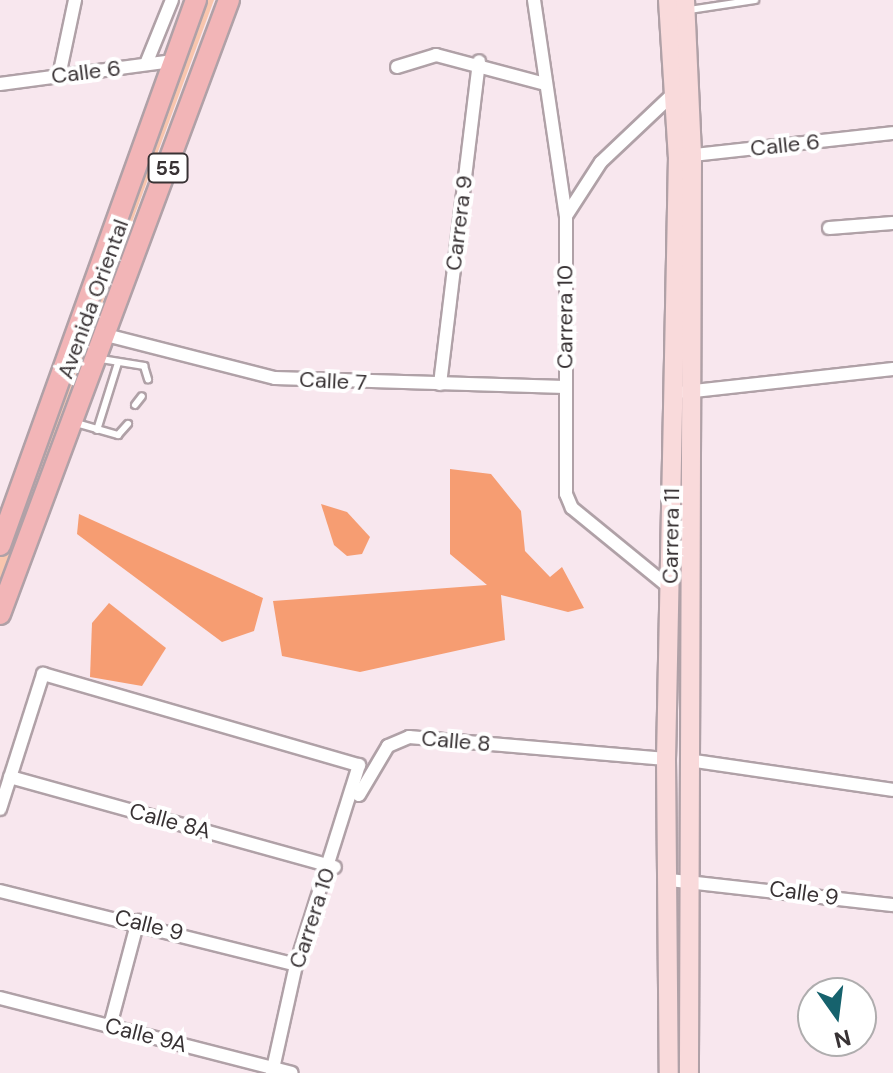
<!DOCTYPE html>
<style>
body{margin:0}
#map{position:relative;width:893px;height:1073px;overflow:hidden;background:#f8e7ee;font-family:"DM Sans",sans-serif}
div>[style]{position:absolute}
.green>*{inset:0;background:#f9c6ae}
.forest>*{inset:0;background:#f69d72}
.roads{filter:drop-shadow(2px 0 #b0a1a7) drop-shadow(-2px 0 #b0a1a7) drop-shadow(0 2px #b0a1a7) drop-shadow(0 -2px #b0a1a7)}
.service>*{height:6px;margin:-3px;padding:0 3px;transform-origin:3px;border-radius:3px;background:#fff}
.minor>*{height:12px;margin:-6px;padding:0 6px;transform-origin:6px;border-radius:6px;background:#fff}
.secondary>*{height:18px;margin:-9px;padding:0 9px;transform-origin:9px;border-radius:9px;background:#f9dadb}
.primary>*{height:20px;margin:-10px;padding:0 10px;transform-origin:10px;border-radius:10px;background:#f2b5b7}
span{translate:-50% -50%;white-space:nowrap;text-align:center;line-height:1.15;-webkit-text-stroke:8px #fff;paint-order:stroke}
.shield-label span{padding:2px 6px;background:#fff;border:2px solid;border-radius:6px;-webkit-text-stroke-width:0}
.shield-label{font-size:20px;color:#383234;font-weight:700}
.street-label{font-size:22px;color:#383234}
.north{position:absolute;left:797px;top:977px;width:80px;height:80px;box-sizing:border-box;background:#fff;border:2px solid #afadae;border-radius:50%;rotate:166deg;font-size:22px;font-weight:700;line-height:32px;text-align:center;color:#383234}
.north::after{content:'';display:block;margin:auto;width:28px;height:36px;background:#16626d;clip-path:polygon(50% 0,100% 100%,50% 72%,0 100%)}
</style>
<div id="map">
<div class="green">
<i style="clip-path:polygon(204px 0,214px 0,0 580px,0 542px)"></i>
</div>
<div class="forest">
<i style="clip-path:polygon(450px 469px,491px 474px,521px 511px,525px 551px,550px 577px,562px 567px,584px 608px,568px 612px,501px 595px,505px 640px,360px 672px,282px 656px,273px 601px,487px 585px,450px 554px)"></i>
<i style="clip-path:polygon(321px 504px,347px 512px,370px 537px,362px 554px,347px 556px,334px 545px)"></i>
<i style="clip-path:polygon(79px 514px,263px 598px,254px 631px,222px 642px,77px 534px)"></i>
<i style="clip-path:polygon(109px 603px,166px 648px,142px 686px,90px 677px,92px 623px)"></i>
</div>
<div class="roads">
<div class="service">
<i style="left:689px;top:10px;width:67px;rotate:-8.6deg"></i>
<i style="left:101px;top:359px;width:44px;rotate:9.2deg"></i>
<i style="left:144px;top:366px;width:14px;rotate:73deg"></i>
<i style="left:135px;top:405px;width:11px;rotate:-52deg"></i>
<i style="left:76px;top:423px;width:44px;rotate:15.9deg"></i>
<i style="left:118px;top:435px;width:15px;rotate:-48deg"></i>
<i style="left:97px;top:430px;width:70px;rotate:-72.6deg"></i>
</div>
<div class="minor">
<i style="left:534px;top:0;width:218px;rotate:81.6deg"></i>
<i style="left:566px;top:216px;width:278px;rotate:90deg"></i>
<i style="left:566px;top:494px;width:15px;rotate:67deg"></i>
<i style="left:572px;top:508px;width:127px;rotate:39.2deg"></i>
<i style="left:146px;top:64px;width:69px;rotate:-67.9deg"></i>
<i style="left:397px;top:67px;width:41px;rotate:-17.1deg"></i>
<i style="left:436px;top:55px;width:113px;rotate:14.9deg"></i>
<i style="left:59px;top:76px;width:78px;rotate:-78.1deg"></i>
<i style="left:0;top:84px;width:175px;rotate:-7.6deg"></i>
<i style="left:685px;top:156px;width:209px;rotate:-6.3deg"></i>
<i style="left:566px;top:216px;width:64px;rotate:-57.1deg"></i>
<i style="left:601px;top:162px;width:100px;rotate:-43.4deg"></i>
<i style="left:829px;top:228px;width:64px;rotate:-4.5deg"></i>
<i style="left:106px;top:335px;width:174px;rotate:14.3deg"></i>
<i style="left:275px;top:378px;width:290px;rotate:1.8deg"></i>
<i style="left:440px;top:384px;width:325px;rotate:-83.1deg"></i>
<i style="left:685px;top:392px;width:209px;rotate:-6.3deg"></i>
<i style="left:688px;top:760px;width:207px;rotate:8.3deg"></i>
<i style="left:10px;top:777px;width:337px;rotate:15.5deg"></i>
<i style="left:359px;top:795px;width:57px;rotate:-59.4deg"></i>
<i style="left:388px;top:746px;width:23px;rotate:-23deg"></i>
<i style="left:409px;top:737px;width:258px;rotate:4.9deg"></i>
<i style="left:0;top:809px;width:142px;rotate:-72.3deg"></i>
<i style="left:43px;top:674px;width:329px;rotate:16.1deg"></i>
<i style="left:359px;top:765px;width:210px;rotate:107.5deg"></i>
<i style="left:296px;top:965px;width:111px;rotate:102.5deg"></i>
<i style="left:669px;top:880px;width:225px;rotate:6.4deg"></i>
<i style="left:0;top:891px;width:305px;rotate:14deg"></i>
<i style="left:0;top:998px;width:301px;rotate:14.4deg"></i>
<i style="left:110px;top:1026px;width:109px;rotate:-75.1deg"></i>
</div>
<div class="secondary">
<i style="left:668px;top:0;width:157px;rotate:86.4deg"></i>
<i style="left:678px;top:157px;width:602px;rotate:91.14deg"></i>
<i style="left:666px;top:759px;width:314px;rotate:89.5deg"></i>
<i style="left:685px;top:0;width:155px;rotate:87.4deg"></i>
<i style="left:692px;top:155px;width:918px;rotate:90.19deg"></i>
</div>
<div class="primary">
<i style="left:0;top:545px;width:579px;rotate:-70.22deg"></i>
<i style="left:0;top:614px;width:655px;rotate:-69.55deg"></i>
</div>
</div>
<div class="shield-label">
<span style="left:168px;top:168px">55</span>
</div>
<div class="street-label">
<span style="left:86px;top:72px;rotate:-7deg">Calle 6</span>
<span style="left:785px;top:145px;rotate:-6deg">Calle 6</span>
<span style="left:459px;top:223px;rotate:-83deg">Carrera 9</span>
<span style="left:93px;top:299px;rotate:-70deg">Avenida Oriental</span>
<span style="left:565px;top:317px;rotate:-90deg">Carrera 10</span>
<span style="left:333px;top:381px;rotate:3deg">Calle 7</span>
<span style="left:671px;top:536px;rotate:-89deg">Carrera 11</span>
<span style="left:456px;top:741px;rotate:5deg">Calle 8</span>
<span style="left:170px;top:821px;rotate:15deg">Calle 8A</span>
<span style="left:804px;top:893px;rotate:8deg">Calle 9</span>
<span style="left:312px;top:918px;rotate:-72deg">Carrera 10</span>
<span style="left:149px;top:925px;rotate:14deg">Calle 9</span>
<span style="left:146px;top:1035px;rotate:14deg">Calle 9A</span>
</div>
<div class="north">N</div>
</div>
